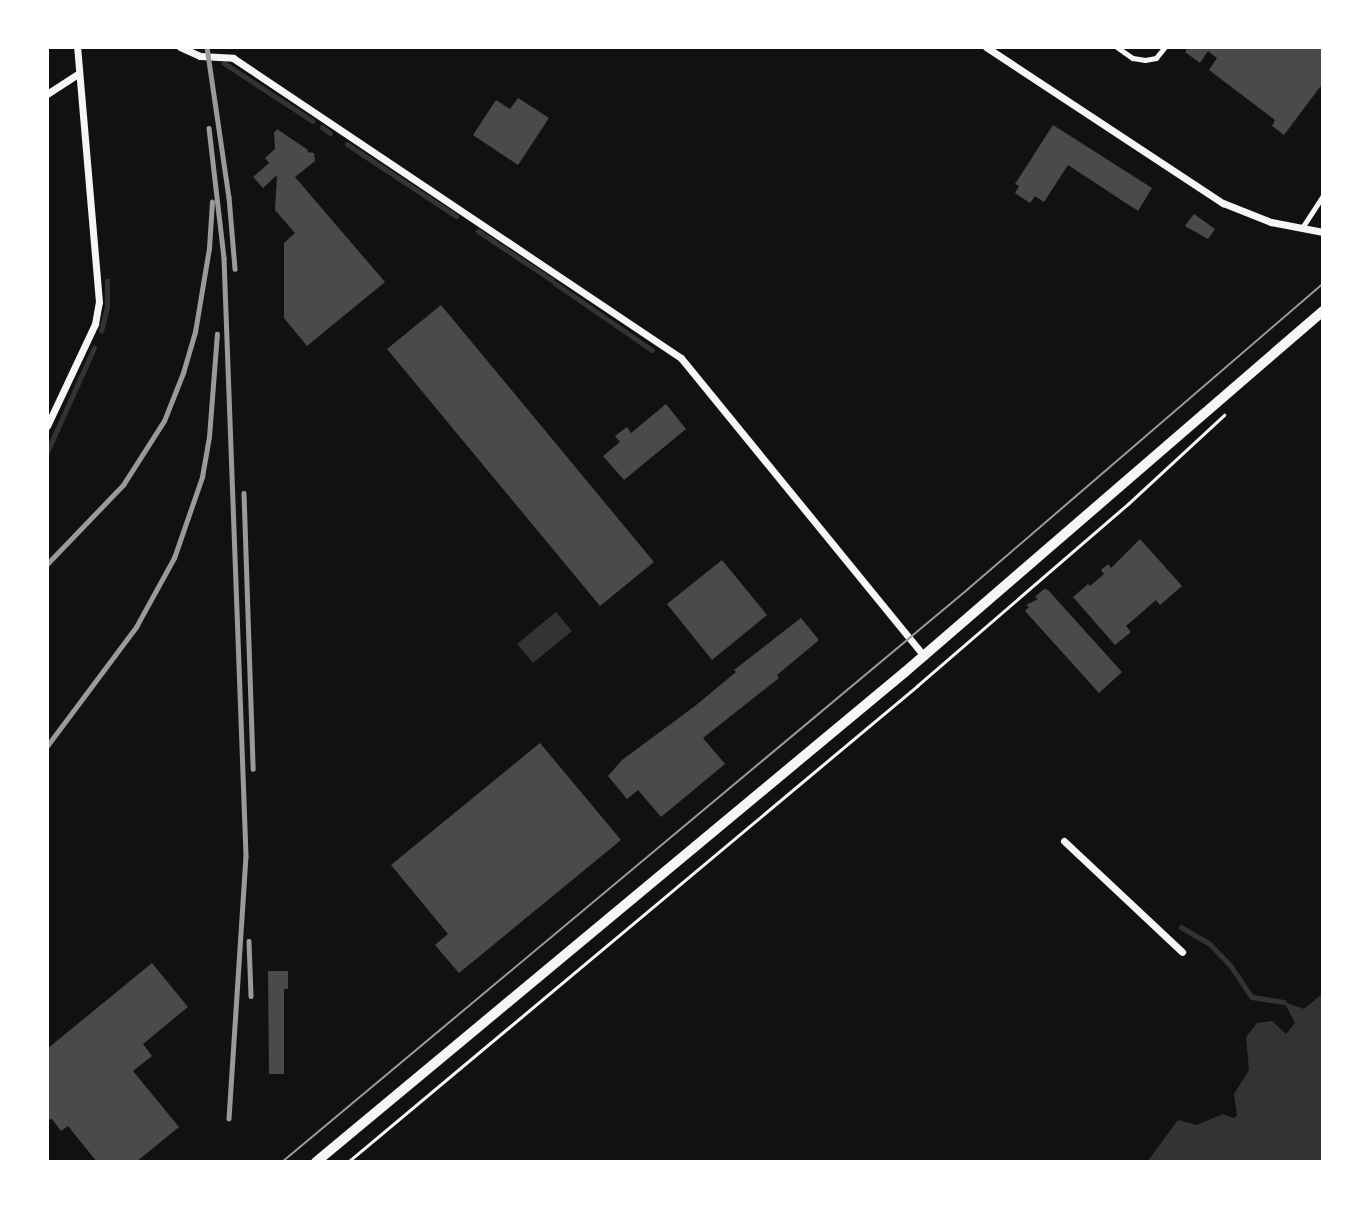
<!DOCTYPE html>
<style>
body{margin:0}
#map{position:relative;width:1370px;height:1209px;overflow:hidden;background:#111;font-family:"Nunito Sans",sans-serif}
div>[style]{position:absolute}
.water>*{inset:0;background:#333}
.stream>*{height:4.5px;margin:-2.25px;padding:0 2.25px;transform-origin:2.25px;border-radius:2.25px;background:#333}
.building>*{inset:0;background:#4a4a4a}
.path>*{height:2.5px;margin:-1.25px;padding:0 1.25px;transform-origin:1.25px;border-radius:1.25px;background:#f5f5f5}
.service>*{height:4.5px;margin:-2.25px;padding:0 2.25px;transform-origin:2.25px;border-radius:2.25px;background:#f5f5f5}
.minor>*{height:7px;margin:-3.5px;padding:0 3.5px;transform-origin:3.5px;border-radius:3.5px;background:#f5f5f5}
.tertiary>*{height:10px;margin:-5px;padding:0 5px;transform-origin:5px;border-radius:5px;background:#f5f5f5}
.tram>*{height:2px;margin:-1px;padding:0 1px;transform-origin:1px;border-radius:1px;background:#9a9a9a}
.rail>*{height:4.5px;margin:-2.25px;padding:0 2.25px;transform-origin:2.25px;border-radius:2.25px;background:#9a9a9a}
span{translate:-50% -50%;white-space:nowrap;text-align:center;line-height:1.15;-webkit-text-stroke:6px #fff;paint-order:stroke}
.frame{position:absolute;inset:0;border:49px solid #fff;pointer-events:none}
</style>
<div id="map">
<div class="water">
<i style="clip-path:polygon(556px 612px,572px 631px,533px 663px,517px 644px)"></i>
<i style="clip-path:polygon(1323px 993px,1323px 1162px,1147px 1162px,1178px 1120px,1197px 1125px,1223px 1114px,1233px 1118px,1237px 1116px,1234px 1094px,1249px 1070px,1246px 1037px,1257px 1023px,1272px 1021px,1286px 1034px,1295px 1023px,1284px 1002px,1304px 1009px)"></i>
</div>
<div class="stream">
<i style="left:224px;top:63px;width:106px;rotate:33.1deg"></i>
<i style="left:322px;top:127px;width:10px;rotate:37deg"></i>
<i style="left:347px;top:144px;width:131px;rotate:33.4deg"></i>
<i style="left:478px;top:231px;width:89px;rotate:33.5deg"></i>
<i style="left:555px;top:283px;width:118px;rotate:34.6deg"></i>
<i style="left:101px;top:331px;width:25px;rotate:-76deg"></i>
<i style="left:107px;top:307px;width:26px;rotate:-90deg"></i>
<i style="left:47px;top:452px;width:114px;rotate:-65.7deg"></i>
<i style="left:1181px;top:927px;width:32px;rotate:30deg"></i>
<i style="left:1209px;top:943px;width:32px;rotate:46deg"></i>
<i style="left:1231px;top:966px;width:37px;rotate:56deg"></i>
<i style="left:1252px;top:997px;width:32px;rotate:9deg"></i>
</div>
<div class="building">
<i style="clip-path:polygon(1188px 47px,1323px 47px,1323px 83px,1284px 135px,1272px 126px,1275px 120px,1209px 70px,1217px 58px,1208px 51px,1200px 63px,1185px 52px)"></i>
<i style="clip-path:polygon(518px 98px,549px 118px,518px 165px,473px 135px,496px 100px,510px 109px)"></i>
<i style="clip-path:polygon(1053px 125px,1152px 188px,1138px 211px,1068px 165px,1044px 202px,1035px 196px,1030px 203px,1015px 193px,1019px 186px,1015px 184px)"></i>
<i style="clip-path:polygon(277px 129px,308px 150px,307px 152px,314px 153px,315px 161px,295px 177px,385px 282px,307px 346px,284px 318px,284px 243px,295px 233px,275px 210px,277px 175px,263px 188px,253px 177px,269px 163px,265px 158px,275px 149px,274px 133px)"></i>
<i style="clip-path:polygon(1194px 214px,1215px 229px,1208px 239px,1185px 226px)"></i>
<i style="clip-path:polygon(441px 305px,654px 562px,600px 606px,387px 349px)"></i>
<i style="clip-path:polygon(666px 404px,686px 429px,624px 480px,603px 456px,620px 442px,615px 436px,627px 427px,631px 433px)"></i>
<i style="clip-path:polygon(1140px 539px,1182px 586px,1160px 605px,1156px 600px,1126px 626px,1131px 632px,1115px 645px,1073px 597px,1088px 584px,1090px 586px,1104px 574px,1101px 570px,1108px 564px,1111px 568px)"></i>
<i style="clip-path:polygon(722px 560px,767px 615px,712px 660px,667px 604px)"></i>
<i style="clip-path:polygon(1044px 589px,1048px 590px,1122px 672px,1099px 693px,1025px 611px,1029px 607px,1026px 605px,1038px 599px,1035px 597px)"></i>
<i style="clip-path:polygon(801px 618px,819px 640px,777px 675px,779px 678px,703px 738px,725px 764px,661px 817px,638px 790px,627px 799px,608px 776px,622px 760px,695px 706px,736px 672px,734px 670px)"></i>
<i style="clip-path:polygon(540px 743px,621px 840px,459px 973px,435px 945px,448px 934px,391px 865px)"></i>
<i style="clip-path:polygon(152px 963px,188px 1007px,143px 1044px,152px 1056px,133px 1071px,179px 1127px,136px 1162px,97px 1162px,68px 1126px,61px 1131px,52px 1119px,47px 1120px,47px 1049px)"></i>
<i style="clip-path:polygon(268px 971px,288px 971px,288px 989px,284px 989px,284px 1074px,269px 1074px)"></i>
</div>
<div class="path">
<i style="left:348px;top:1162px;width:742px;rotate:-39.91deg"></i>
<i style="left:917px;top:686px;width:279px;rotate:-40.8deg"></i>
<i style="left:1128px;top:504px;width:131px;rotate:-42.8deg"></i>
</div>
<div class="service">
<i style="left:1117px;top:47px;width:19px;rotate:35deg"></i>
<i style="left:1133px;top:58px;width:12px;rotate:9deg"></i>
<i style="left:1145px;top:60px;width:11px;rotate:-10deg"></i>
<i style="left:1156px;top:58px;width:14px;rotate:-51deg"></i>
<i style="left:1302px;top:228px;width:38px;rotate:-57deg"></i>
</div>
<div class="minor">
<i style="left:180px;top:47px;width:22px;rotate:24deg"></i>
<i style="left:200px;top:56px;width:33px;rotate:3deg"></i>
<i style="left:233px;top:58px;width:539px;rotate:33.81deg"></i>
<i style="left:681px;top:358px;width:385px;rotate:50.8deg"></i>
<i style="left:986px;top:47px;width:284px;rotate:33.4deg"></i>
<i style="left:1223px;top:203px;width:52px;rotate:21.6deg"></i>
<i style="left:1271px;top:222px;width:53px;rotate:10.9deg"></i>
<i style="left:47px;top:94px;width:38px;rotate:-33deg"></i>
<i style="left:47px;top:426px;width:113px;rotate:-64.8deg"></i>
<i style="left:95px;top:324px;width:22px;rotate:-80deg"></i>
<i style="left:99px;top:302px;width:256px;rotate:-94.9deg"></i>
<i style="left:1064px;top:841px;width:162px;rotate:43.2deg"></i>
</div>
<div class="tertiary">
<i style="left:316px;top:1162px;width:766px;rotate:-39.76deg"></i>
<i style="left:905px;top:672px;width:552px;rotate:-40.82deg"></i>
</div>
<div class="tram">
<i style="left:282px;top:1162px;width:894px;rotate:-39.87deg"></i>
<i style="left:968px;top:589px;width:468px;rotate:-40.7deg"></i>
</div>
<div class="rail">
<i style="left:207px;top:47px;width:152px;rotate:81.7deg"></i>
<i style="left:229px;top:197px;width:72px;rotate:85.2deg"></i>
<i style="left:209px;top:128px;width:131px;rotate:83.4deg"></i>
<i style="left:224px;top:258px;width:598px;rotate:87.89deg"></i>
<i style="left:246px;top:856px;width:263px;rotate:93.7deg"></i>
<i style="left:244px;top:493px;width:276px;rotate:88.1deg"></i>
<i style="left:47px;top:564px;width:110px;rotate:-46.1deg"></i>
<i style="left:123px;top:485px;width:76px;rotate:-57.4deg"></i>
<i style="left:164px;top:421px;width:52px;rotate:-68.4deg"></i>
<i style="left:183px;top:373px;width:43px;rotate:-73.7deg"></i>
<i style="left:195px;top:332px;width:85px;rotate:-80.5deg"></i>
<i style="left:209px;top:248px;width:46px;rotate:-86.3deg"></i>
<i style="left:47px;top:746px;width:149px;rotate:-53.2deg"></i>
<i style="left:136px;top:627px;width:79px;rotate:-61.2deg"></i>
<i style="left:174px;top:558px;width:86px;rotate:-70.9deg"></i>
<i style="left:202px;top:477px;width:41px;rotate:-80.1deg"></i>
<i style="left:209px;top:437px;width:103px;rotate:-85.6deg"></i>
<i style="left:249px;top:941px;width:55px;rotate:87.9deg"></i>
</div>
<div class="frame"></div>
</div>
